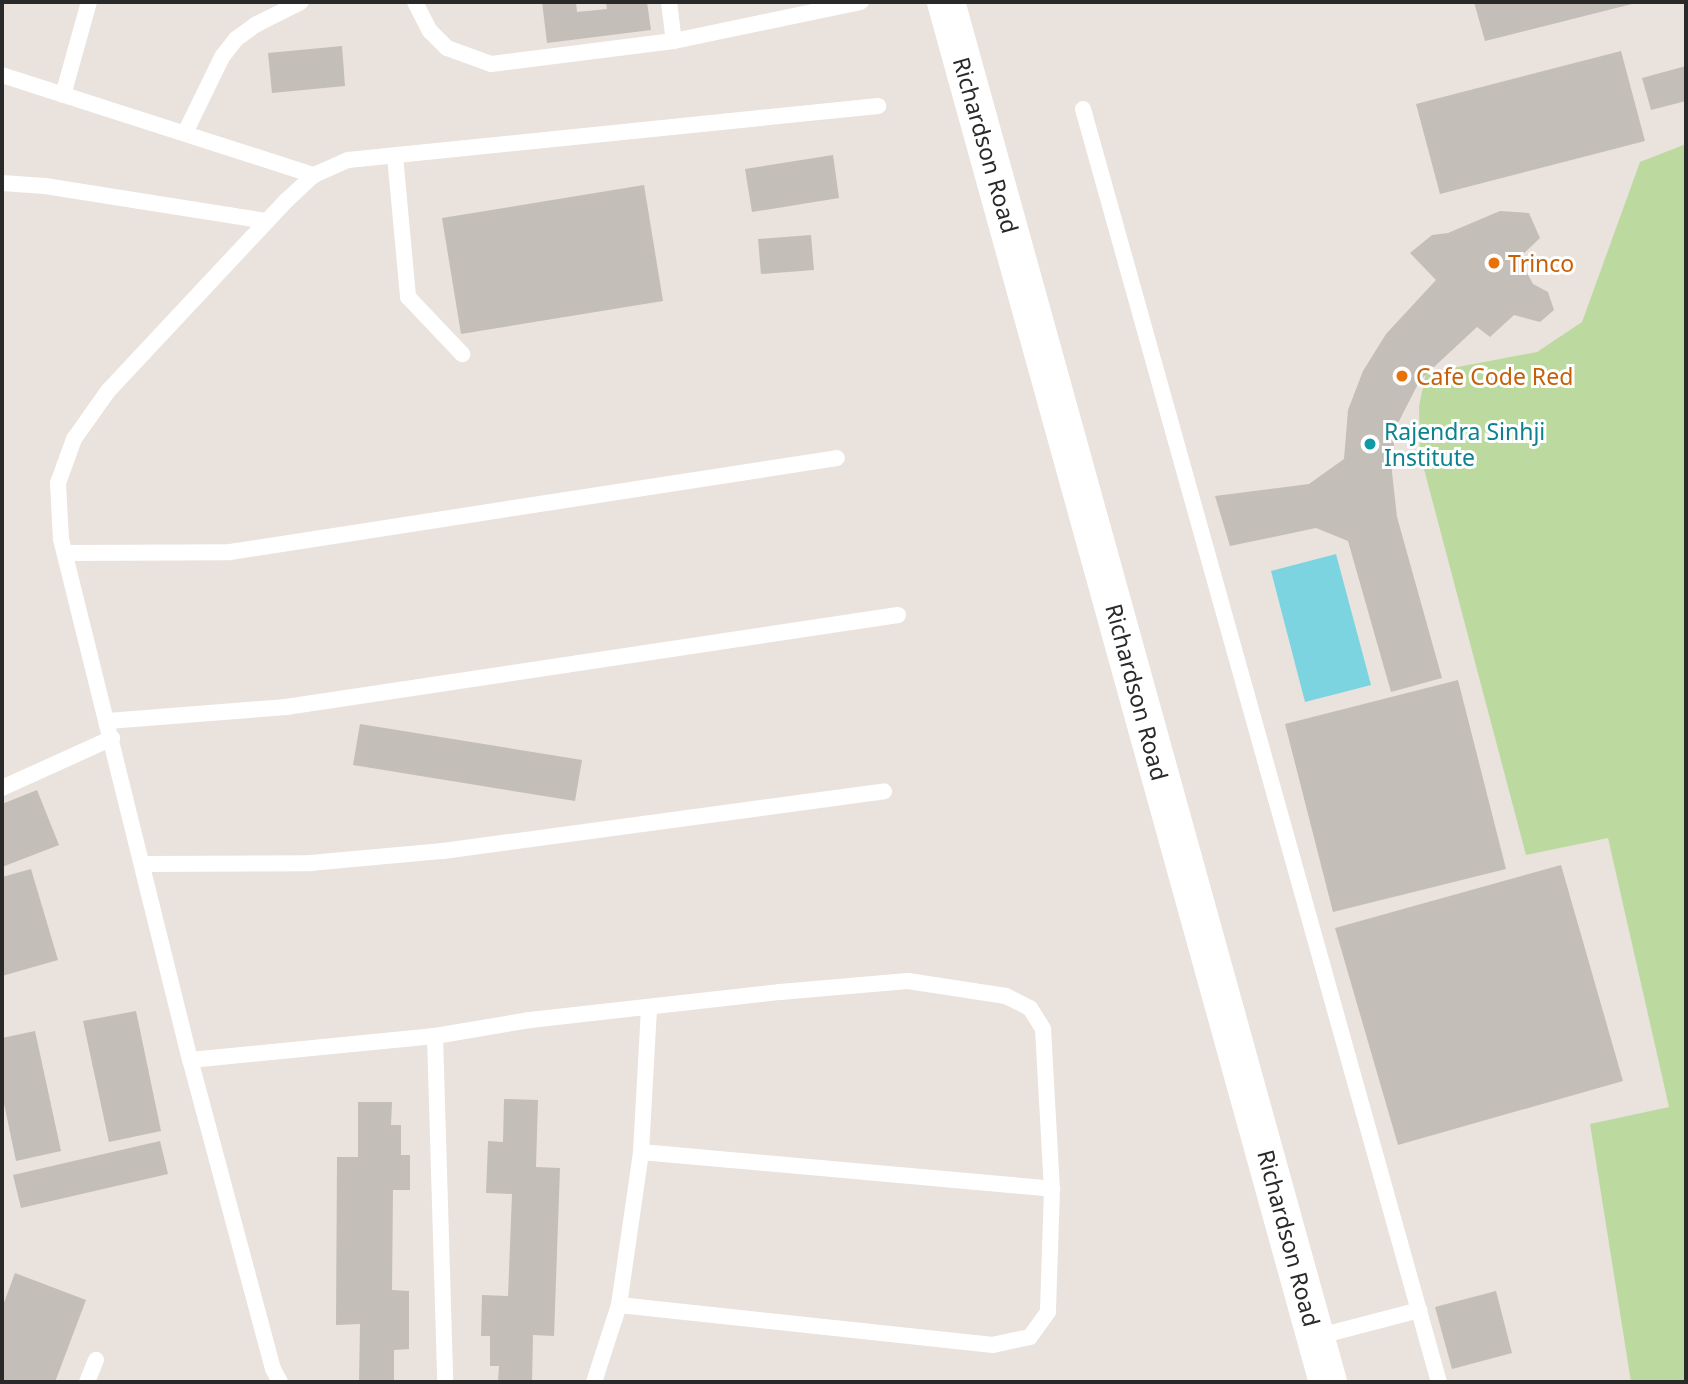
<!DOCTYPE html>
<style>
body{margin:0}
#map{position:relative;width:1688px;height:1384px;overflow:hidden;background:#eae2dd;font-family:"Noto Sans",sans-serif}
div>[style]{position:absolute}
.green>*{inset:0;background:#bcdaa0}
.water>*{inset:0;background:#7cd4e0}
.building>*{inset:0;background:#c3beb8}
.service>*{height:16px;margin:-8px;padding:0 8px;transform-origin:8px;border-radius:8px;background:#fff}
.tertiary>*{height:38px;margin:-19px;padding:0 19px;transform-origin:19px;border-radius:19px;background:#fff}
.dots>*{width:19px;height:19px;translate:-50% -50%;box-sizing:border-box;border:4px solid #fff;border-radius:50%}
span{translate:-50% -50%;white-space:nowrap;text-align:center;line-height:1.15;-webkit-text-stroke:6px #fff;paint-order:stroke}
.street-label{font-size:23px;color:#292929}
.food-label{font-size:23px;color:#c56008}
.left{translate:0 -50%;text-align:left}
.culture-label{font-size:23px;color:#0d838f}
.frame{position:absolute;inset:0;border:4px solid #292929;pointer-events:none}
</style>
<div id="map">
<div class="green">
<i style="clip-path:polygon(1686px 144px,1686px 1382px,1631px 1382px,1590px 1124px,1669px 1107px,1608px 838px,1526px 855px,1420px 454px,1419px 406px,1426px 373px,1537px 352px,1582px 322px,1640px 162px)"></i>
</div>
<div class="water">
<i style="clip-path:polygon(1336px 554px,1371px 685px,1305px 702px,1271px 571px)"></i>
</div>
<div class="building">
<i style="clip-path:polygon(542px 2px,576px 2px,577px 12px,607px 9px,606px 2px,647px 2px,651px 30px,547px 43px)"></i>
<i style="clip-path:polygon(1474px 2px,1636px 2px,1636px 3px,1485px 41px)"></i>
<i style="clip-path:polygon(342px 46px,345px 86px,272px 93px,268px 53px)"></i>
<i style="clip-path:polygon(1621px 51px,1645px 141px,1440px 194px,1416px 104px)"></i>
<i style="clip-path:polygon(1686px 66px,1686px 101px,1651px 110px,1642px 78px)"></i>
<i style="clip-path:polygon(833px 155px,839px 198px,752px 212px,745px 169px)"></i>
<i style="clip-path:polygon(644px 185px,663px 301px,461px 334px,442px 218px)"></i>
<i style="clip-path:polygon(1500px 211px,1529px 213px,1540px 238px,1519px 258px,1533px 284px,1548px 292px,1554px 310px,1540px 322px,1514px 315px,1490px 337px,1477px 327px,1420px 380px,1395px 429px,1392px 472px,1397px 517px,1442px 678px,1391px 692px,1348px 541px,1316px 528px,1230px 546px,1215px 496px,1309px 484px,1344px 459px,1348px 410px,1363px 371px,1386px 334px,1436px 280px,1410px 253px,1432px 235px,1448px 233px)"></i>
<i style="clip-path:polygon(811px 235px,814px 270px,761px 274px,758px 239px)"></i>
<i style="clip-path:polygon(1458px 680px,1506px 869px,1333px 912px,1285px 724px)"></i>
<i style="clip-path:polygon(360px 724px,582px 760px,575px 801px,353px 765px)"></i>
<i style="clip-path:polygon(37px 790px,59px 845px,2px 867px,2px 804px)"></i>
<i style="clip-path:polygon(1561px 865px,1623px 1081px,1398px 1145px,1335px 928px)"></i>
<i style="clip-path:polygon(31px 869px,58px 960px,2px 976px,2px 877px)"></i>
<i style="clip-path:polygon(136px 1011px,161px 1131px,109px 1142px,83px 1021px)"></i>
<i style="clip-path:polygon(35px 1031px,61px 1151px,16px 1161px,2px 1094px,2px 1038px)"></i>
<i style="clip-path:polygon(504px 1099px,538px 1100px,536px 1167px,560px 1168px,554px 1336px,533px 1335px,532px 1382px,498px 1382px,499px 1366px,490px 1366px,490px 1336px,481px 1336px,482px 1295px,508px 1296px,512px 1194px,486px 1193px,488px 1141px,503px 1142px)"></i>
<i style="clip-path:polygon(358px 1102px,392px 1102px,391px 1125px,401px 1125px,401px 1155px,410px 1155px,410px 1190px,393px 1190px,392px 1290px,409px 1291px,409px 1349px,394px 1350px,394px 1382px,359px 1382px,360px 1324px,336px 1325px,337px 1157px,358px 1157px)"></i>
<i style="clip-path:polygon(160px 1141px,168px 1174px,21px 1208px,13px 1175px)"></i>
<i style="clip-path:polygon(15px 1273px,86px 1300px,55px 1382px,2px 1382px,2px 1308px)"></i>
<i style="clip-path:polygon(1496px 1291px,1512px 1353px,1452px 1369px,1435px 1307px)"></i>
</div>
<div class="service">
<i style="left:415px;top:2px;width:33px;rotate:63deg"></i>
<i style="left:430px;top:31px;width:24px;rotate:45deg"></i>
<i style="left:447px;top:48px;width:47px;rotate:20deg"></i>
<i style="left:491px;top:64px;width:184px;rotate:-7.2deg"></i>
<i style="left:674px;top:41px;width:191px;rotate:-11.8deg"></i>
<i style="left:669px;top:2px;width:39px;rotate:83deg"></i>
<i style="left:2px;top:75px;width:328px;rotate:17.8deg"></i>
<i style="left:63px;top:95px;width:97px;rotate:-74.4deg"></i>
<i style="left:1083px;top:109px;width:1322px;rotate:74.38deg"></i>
<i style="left:185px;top:133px;width:85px;rotate:-64deg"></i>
<i style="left:222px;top:57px;width:23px;rotate:-52deg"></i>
<i style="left:236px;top:39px;width:24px;rotate:-36deg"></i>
<i style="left:255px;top:25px;width:51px;rotate:-26.6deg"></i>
<i style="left:395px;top:156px;width:142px;rotate:84.7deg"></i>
<i style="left:408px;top:297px;width:79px;rotate:46.5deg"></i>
<i style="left:2px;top:183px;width:43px;rotate:4deg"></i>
<i style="left:45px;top:186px;width:225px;rotate:9deg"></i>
<i style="left:65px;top:553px;width:165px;rotate:-0.3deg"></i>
<i style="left:230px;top:552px;width:614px;rotate:-8.8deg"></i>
<i style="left:108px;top:721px;width:179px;rotate:-4.5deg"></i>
<i style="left:286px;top:707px;width:619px;rotate:-8.55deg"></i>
<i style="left:2px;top:788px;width:121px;rotate:-24.4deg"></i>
<i style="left:143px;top:864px;width:167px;rotate:-0.3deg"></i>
<i style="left:310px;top:863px;width:134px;rotate:-5.2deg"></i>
<i style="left:443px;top:851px;width:445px;rotate:-7.7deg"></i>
<i style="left:435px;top:1036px;width:346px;rotate:88.3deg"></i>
<i style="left:190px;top:1060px;width:246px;rotate:-5.6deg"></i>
<i style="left:435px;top:1036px;width:96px;rotate:-9.6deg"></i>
<i style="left:530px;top:1020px;width:252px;rotate:-6.4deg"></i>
<i style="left:780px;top:992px;width:128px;rotate:-4.9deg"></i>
<i style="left:908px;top:981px;width:99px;rotate:8.7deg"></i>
<i style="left:1006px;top:996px;width:27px;rotate:27deg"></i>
<i style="left:1030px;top:1008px;width:25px;rotate:58deg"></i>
<i style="left:1043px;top:1029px;width:160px;rotate:86.8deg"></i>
<i style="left:1052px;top:1189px;width:123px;rotate:91.9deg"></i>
<i style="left:1048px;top:1312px;width:31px;rotate:126deg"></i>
<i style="left:1030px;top:1337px;width:38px;rotate:168deg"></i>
<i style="left:993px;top:1345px;width:376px;rotate:-173.9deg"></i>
<i style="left:641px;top:1152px;width:413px;rotate:5.1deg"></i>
<i style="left:1316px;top:1337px;width:107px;rotate:-14.6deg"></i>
<i style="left:87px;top:1382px;width:24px;rotate:-68deg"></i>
<i style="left:280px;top:1382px;width:15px;rotate:-118deg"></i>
<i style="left:273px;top:1369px;width:320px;rotate:-105deg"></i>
<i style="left:190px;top:1060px;width:537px;rotate:-103.91deg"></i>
<i style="left:61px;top:539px;width:56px;rotate:-93.1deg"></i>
<i style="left:58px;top:483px;width:47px;rotate:-70deg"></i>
<i style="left:74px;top:439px;width:59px;rotate:-54.7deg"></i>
<i style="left:108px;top:391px;width:262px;rotate:-46.9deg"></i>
<i style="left:287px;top:200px;width:37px;rotate:-43deg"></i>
<i style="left:314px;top:175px;width:37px;rotate:-24deg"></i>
<i style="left:348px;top:160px;width:533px;rotate:-5.82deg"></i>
<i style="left:594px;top:1382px;width:81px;rotate:-72deg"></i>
<i style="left:619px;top:1305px;width:155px;rotate:-81.8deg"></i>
<i style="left:641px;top:1152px;width:145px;rotate:-86.8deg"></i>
</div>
<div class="tertiary">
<i style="left:946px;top:2px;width:1432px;rotate:74.53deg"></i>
</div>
<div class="dots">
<i style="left:1494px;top:263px;background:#e8710a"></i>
<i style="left:1402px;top:376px;background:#e8710a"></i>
<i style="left:1370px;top:444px;background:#0f9aa8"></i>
</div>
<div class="street-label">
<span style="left:986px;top:145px;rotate:74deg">Richardson Road</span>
<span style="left:1137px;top:692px;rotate:75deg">Richardson Road</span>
<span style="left:1289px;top:1238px;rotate:75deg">Richardson Road</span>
</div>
<div class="food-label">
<span class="left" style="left:1508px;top:263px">Trinco</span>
<span class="left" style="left:1416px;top:376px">Cafe Code Red</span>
</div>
<div class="culture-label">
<span class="left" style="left:1384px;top:444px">Rajendra Sinhji<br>Institute</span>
</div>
<div class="frame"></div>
</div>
